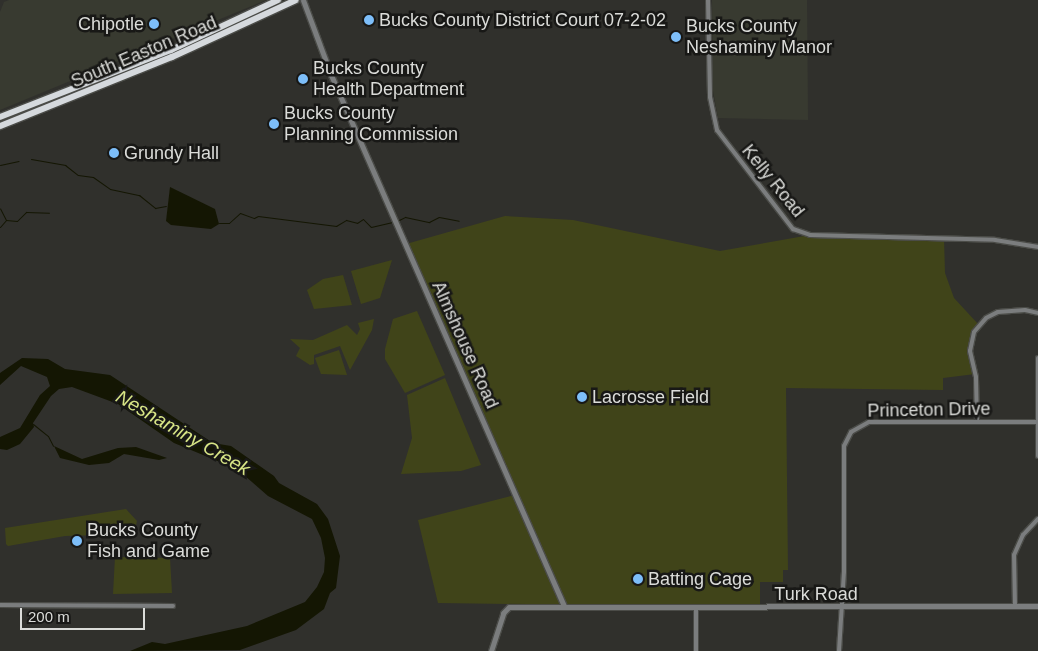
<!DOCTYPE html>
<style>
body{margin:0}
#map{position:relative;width:1038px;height:651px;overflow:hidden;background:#30302c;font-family:Helvetica,sans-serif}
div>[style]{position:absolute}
.built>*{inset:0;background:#383a30}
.green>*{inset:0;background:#404419}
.water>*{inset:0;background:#141603}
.stream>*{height:1px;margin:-0.5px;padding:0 0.5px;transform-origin:0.5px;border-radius:0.5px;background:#141603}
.roads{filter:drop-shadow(1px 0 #4b4c48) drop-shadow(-1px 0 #4b4c48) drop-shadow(0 1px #4b4c48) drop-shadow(0 -1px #4b4c48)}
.minor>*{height:4px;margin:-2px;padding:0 2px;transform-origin:2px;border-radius:2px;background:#7b7d7e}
.tertiary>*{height:5px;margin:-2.5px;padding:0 2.5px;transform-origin:2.5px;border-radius:2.5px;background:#7b7d7e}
.trunk>*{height:6px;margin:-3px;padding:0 3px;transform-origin:3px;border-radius:3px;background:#d5d9dd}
.dots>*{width:14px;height:14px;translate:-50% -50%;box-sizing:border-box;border:2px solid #181816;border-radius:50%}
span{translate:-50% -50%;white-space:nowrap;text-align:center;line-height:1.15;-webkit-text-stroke:5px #181816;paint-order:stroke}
.poi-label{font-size:18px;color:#dbdcd9}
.left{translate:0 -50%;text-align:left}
.right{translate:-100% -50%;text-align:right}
.street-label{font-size:18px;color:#dbdcd9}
.water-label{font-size:19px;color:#d8e586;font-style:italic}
.scale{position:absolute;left:20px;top:608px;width:125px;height:22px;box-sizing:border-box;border:2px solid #dbdcd9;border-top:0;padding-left:6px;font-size:15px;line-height:18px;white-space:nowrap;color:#dbdcd9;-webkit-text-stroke:4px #181816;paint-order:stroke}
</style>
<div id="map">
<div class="built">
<i style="clip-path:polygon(9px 0,266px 0,0 110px,0 12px,4px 2px)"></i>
<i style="clip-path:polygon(712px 0,807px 0,808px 120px,718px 118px,713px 91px)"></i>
</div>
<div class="green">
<i style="clip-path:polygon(505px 216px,573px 220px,720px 251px,810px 235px,944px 238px,945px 273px,954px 298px,979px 325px,970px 342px,975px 374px,943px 378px,943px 390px,786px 388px,788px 570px,783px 570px,783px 582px,760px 582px,760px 607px,438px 603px,418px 520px,515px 495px,406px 244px)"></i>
<i style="clip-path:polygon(392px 260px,380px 298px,361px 304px,351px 271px)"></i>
<i style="clip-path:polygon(343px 275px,352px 305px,314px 309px,307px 290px,323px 279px)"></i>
<i style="clip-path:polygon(417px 311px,445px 375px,405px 393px,385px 359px,385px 349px,393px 319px)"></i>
<i style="clip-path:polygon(374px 319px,372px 330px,350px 370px,340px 346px,314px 355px,314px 364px,310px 365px,296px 356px,300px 348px,290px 339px,313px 340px,347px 325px,357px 335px,360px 329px,358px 323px)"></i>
<i style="clip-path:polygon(339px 350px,347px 375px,321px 374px,315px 358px)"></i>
<i style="clip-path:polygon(445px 378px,481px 465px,461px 471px,401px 474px,412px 438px,407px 395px)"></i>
<i style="clip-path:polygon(126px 509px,137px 521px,134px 534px,65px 536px,8px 546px,6px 544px,5px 528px)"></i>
<i style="clip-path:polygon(115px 557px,170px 558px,172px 593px,113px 594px)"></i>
</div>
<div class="water">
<i style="clip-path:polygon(170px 187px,215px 209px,219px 224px,211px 229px,171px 225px,166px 221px)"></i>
<i style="clip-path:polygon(22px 358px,48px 359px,65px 369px,110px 375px,213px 443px,231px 446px,274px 476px,279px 483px,317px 504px,328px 519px,340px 556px,336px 588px,330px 593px,324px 609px,296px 630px,240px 650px,130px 651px,152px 642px,165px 644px,247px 626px,305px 602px,317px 587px,324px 572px,325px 558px,321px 538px,312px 519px,268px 496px,237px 469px,174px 443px,118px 404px,72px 387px,59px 389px,51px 396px,33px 423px,34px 427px,20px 444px,7px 450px,0 449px,0 437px,20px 428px,40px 395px,50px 386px,47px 377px,21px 366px,0 385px,0 373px)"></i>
<i style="clip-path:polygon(54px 446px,82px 459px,118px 448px,136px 447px,167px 458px,159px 460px,124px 454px,109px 463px,89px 465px,60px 458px)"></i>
</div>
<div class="stream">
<i style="left:31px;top:159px;width:35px;rotate:10deg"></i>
<i style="left:65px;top:165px;width:16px;rotate:38deg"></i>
<i style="left:78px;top:175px;width:15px;rotate:8deg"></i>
<i style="left:93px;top:177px;width:21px;rotate:35deg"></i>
<i style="left:110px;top:189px;width:30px;rotate:12deg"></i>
<i style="left:139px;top:195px;width:21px;rotate:39deg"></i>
<i style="left:155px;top:208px;width:11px;rotate:-10deg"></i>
<i style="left:0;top:165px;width:19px;rotate:-12deg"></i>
<i style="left:6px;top:220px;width:11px;rotate:5deg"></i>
<i style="left:17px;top:221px;width:13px;rotate:-45deg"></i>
<i style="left:26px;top:212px;width:23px;rotate:2deg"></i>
<i style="left:399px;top:220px;width:7px;rotate:-27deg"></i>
<i style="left:405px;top:217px;width:25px;rotate:12deg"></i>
<i style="left:429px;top:222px;width:11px;rotate:-27deg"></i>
<i style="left:439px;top:217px;width:20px;rotate:11deg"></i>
<i style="left:219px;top:223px;width:10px"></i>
<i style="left:229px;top:223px;width:15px;rotate:-42deg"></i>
<i style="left:240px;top:213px;width:15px;rotate:20deg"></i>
<i style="left:254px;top:218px;width:4px;rotate:-27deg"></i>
<i style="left:258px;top:216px;width:79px;rotate:7.3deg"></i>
<i style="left:336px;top:226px;width:12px;rotate:-31deg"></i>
<i style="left:346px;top:220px;width:11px;rotate:15deg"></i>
<i style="left:357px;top:223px;width:7px;rotate:-34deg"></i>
<i style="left:363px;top:219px;width:11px;rotate:45deg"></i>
<i style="left:371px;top:227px;width:22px;rotate:-13deg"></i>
<i style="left:0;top:227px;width:9px;rotate:-49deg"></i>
<i style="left:6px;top:220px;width:13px;rotate:-117deg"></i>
<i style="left:33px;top:424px;width:19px;rotate:39deg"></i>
<i style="left:48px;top:436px;width:11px;rotate:63deg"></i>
</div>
<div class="roads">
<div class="minor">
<i style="left:708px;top:0;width:97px;rotate:88.8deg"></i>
<i style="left:710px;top:97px;width:34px;rotate:78deg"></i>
<i style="left:717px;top:130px;width:125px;rotate:52.5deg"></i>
<i style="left:793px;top:229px;width:18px;rotate:19deg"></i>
<i style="left:810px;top:235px;width:185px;rotate:1.5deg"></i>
<i style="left:995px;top:240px;width:44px;rotate:9.2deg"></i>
<i style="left:1038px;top:358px;width:98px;rotate:90deg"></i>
<i style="left:977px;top:422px;width:45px;rotate:-91.3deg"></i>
<i style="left:976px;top:377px;width:27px;rotate:-103deg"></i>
<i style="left:970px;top:351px;width:19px;rotate:-78deg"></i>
<i style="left:974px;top:332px;width:18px;rotate:-49deg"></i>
<i style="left:986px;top:318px;width:13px;rotate:-27deg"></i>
<i style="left:998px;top:312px;width:27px;rotate:-4deg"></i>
<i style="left:1025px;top:310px;width:13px;rotate:13deg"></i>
<i style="left:0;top:605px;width:173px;rotate:0.3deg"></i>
<i style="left:1015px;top:606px;width:51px;rotate:-91.1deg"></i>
<i style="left:1014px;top:555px;width:22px;rotate:-66deg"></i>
<i style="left:1023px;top:535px;width:22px;rotate:-47deg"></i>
<i style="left:696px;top:651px;width:43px;rotate:-90deg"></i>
<i style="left:839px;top:651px;width:79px;rotate:-86.4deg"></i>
<i style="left:844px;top:572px;width:126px;rotate:-90deg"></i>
<i style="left:844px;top:446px;width:16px;rotate:-63deg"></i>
<i style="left:851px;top:432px;width:21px;rotate:-29deg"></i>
<i style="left:869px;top:422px;width:169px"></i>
</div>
<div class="tertiary">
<i style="left:303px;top:0;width:80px;rotate:69.5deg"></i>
<i style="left:331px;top:75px;width:580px;rotate:66.31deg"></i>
<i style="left:491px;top:651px;width:40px;rotate:-72deg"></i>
<i style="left:503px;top:613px;width:8px;rotate:-45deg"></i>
<i style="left:509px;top:607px;width:529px;rotate:-0.11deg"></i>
</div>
<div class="trunk">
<i style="left:0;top:117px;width:184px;rotate:-21.4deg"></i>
<i style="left:171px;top:50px;width:118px;rotate:-25deg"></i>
<i style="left:0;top:126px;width:185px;rotate:-21.9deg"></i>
<i style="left:172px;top:57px;width:136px;rotate:-24.7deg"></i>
</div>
</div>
<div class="dots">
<i style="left:369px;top:20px;background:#7dbef9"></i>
<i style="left:154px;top:24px;background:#7dbef9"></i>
<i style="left:676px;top:37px;background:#7dbef9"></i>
<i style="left:303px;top:79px;background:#7dbef9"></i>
<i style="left:274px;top:124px;background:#7dbef9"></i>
<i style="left:114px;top:153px;background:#7dbef9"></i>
<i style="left:582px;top:397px;background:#7dbef9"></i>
<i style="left:77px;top:541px;background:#7dbef9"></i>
<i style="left:638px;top:579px;background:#7dbef9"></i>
</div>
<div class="poi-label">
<span class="left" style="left:379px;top:20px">Bucks County District Court 07-2-02</span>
<span class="right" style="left:144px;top:24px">Chipotle</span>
<span class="left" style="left:686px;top:37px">Bucks County<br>Neshaminy Manor</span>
<span class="left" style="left:313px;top:79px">Bucks County<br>Health Department</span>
<span class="left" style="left:284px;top:124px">Bucks County<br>Planning Commission</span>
<span class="left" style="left:124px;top:153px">Grundy Hall</span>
<span class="left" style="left:592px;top:397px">Lacrosse Field</span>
<span class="left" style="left:87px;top:541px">Bucks County<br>Fish and Game</span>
<span class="left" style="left:648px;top:579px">Batting Cage</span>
</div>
<div class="street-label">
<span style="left:144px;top:52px;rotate:-23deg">South Easton Road</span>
<span style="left:773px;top:181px;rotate:51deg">Kelly Road</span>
<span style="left:465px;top:345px;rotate:66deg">Almshouse Road</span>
<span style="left:929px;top:410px;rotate:-1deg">Princeton Drive</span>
<span style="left:816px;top:594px">Turk Road</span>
</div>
<div class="water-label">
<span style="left:183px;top:433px;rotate:30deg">Neshaminy Creek</span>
</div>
<div class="scale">200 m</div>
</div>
